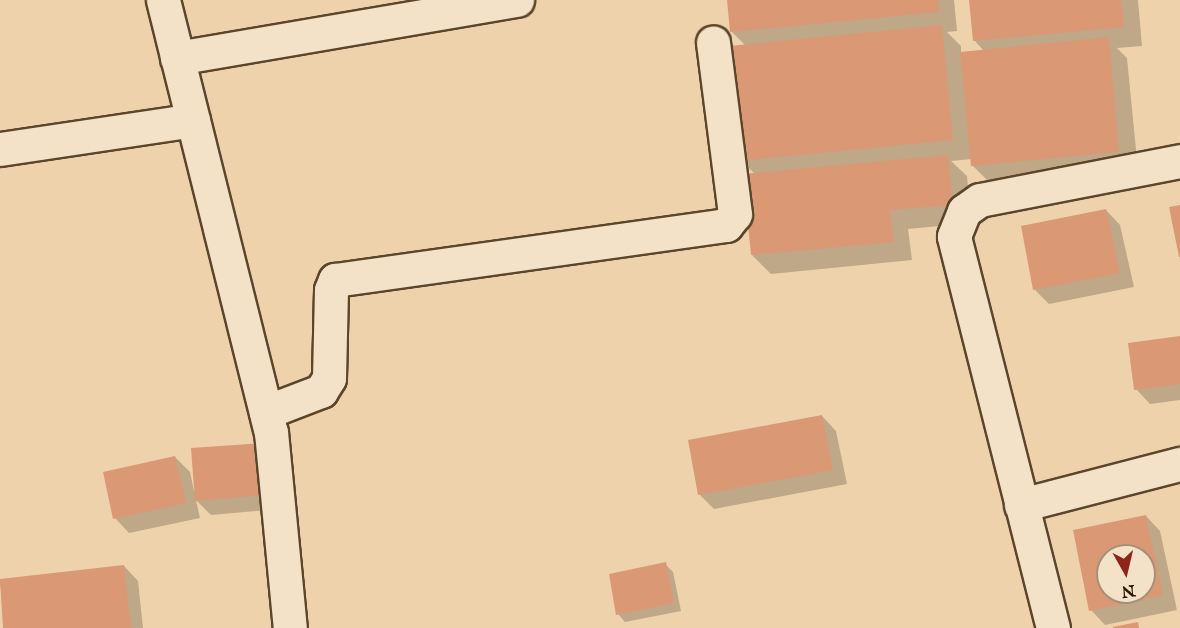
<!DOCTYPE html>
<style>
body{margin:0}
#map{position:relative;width:1180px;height:628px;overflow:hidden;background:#eed2ab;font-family:"IM FELL English",serif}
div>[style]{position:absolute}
.shadow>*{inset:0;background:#0003}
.building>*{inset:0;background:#db9875}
.roads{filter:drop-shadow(2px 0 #5c462b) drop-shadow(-2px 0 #5c462b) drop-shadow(0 2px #5c462b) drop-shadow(0 -2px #5c462b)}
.street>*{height:33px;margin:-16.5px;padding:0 16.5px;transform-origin:16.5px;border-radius:16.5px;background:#f4e2c8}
span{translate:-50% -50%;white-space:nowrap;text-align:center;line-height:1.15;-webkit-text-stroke:5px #f4e2c8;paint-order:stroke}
.north{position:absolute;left:1096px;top:544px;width:60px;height:60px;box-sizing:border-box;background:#f4e2c8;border:2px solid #a49178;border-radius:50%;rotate:172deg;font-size:16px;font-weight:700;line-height:24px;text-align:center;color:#2c1700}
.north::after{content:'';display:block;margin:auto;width:21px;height:27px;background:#8f2418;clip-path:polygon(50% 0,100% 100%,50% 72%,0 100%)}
</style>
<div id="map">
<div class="shadow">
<i style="clip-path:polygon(729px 0,954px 0,957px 31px,947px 32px,961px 46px,961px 53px,984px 51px,974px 40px,970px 0,1138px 0,1142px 46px,1117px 48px,1127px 58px,1138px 170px,991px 184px,972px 165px,972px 159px,951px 161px,967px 176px,971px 223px,908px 229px,912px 260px,771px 274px,752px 255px,756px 175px,741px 160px,746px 46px,732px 32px)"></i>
<i style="clip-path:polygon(1106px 210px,1120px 225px,1134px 287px,1049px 304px,1035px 290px)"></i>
<i style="clip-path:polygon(1180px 337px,1180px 400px,1150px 404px,1136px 389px)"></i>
<i style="clip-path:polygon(822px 416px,836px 431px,847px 484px,714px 509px,699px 494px)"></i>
<i style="clip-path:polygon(261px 444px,280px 509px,211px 515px,196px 500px,200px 518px,129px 533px,115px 518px,175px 457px,190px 472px,194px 491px)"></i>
<i style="clip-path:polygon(evenodd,1146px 516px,1160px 531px,1177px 610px,1105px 625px,1091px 610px,1074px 531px,1146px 516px,1108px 556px,1144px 556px,1144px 592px,1108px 592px,1108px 556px)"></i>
<i style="clip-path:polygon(665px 564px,673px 572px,681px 611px,625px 622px,618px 614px)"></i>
<i style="clip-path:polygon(124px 566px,138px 581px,143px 628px,4px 628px,0 580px)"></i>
</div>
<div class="building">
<i style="clip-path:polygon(727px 0,938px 0,939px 12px,730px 32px)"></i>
<i style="clip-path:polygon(969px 0,1121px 0,1124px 27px,973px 41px)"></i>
<i style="clip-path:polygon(942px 25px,953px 140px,740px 161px,729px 46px)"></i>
<i style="clip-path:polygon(1109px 37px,1119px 152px,971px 166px,960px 52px)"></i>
<i style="clip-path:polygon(948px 155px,953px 205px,890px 210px,894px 242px,751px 255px,743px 174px)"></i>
<i style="clip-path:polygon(1180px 205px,1180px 257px,1179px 257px,1169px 207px)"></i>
<i style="clip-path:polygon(1106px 209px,1120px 273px,1033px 290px,1021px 226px)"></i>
<i style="clip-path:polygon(1180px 336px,1180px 384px,1134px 390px,1128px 343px)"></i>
<i style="clip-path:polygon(822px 415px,833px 470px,698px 495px,688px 440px)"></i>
<i style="clip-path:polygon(262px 443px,266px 495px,195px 501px,191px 448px)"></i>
<i style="clip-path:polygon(175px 456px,186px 503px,113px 519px,103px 472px)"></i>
<i style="clip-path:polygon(evenodd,1146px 515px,1163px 595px,1089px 611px,1073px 530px,1146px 515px,1108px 556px,1144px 556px,1144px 592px,1108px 592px,1108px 556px)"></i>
<i style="clip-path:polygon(666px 562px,674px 603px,616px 615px,609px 574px)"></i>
<i style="clip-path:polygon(124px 565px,131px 628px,3px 628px,0 579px)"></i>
<i style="clip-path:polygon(1138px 622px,1139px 628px,1113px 628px,1113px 627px)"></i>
</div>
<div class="roads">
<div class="street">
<i style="left:163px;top:0;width:445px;rotate:76deg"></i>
<i style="left:271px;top:432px;width:197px;rotate:84.5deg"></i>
<i style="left:177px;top:58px;width:345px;rotate:-9.7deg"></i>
<i style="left:0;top:149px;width:195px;rotate:-8.5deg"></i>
<i style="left:266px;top:412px;width:59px;rotate:-20.9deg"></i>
<i style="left:321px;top:391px;width:15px;rotate:-58deg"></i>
<i style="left:329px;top:378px;width:88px;rotate:-88.7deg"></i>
<i style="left:331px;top:290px;width:11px;rotate:-68deg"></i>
<i style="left:335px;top:280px;width:395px;rotate:-8deg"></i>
<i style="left:726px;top:225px;width:14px;rotate:-51deg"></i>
<i style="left:735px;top:214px;width:173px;rotate:-97.3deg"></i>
<i style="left:1021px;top:505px;width:164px;rotate:-14.5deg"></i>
<i style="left:1053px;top:628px;width:404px;rotate:-104.2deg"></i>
<i style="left:954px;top:236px;width:27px;rotate:-68deg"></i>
<i style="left:964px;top:211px;width:19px;rotate:-35deg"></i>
<i style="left:980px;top:200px;width:204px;rotate:-11deg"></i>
</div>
</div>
<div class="north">N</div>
</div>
